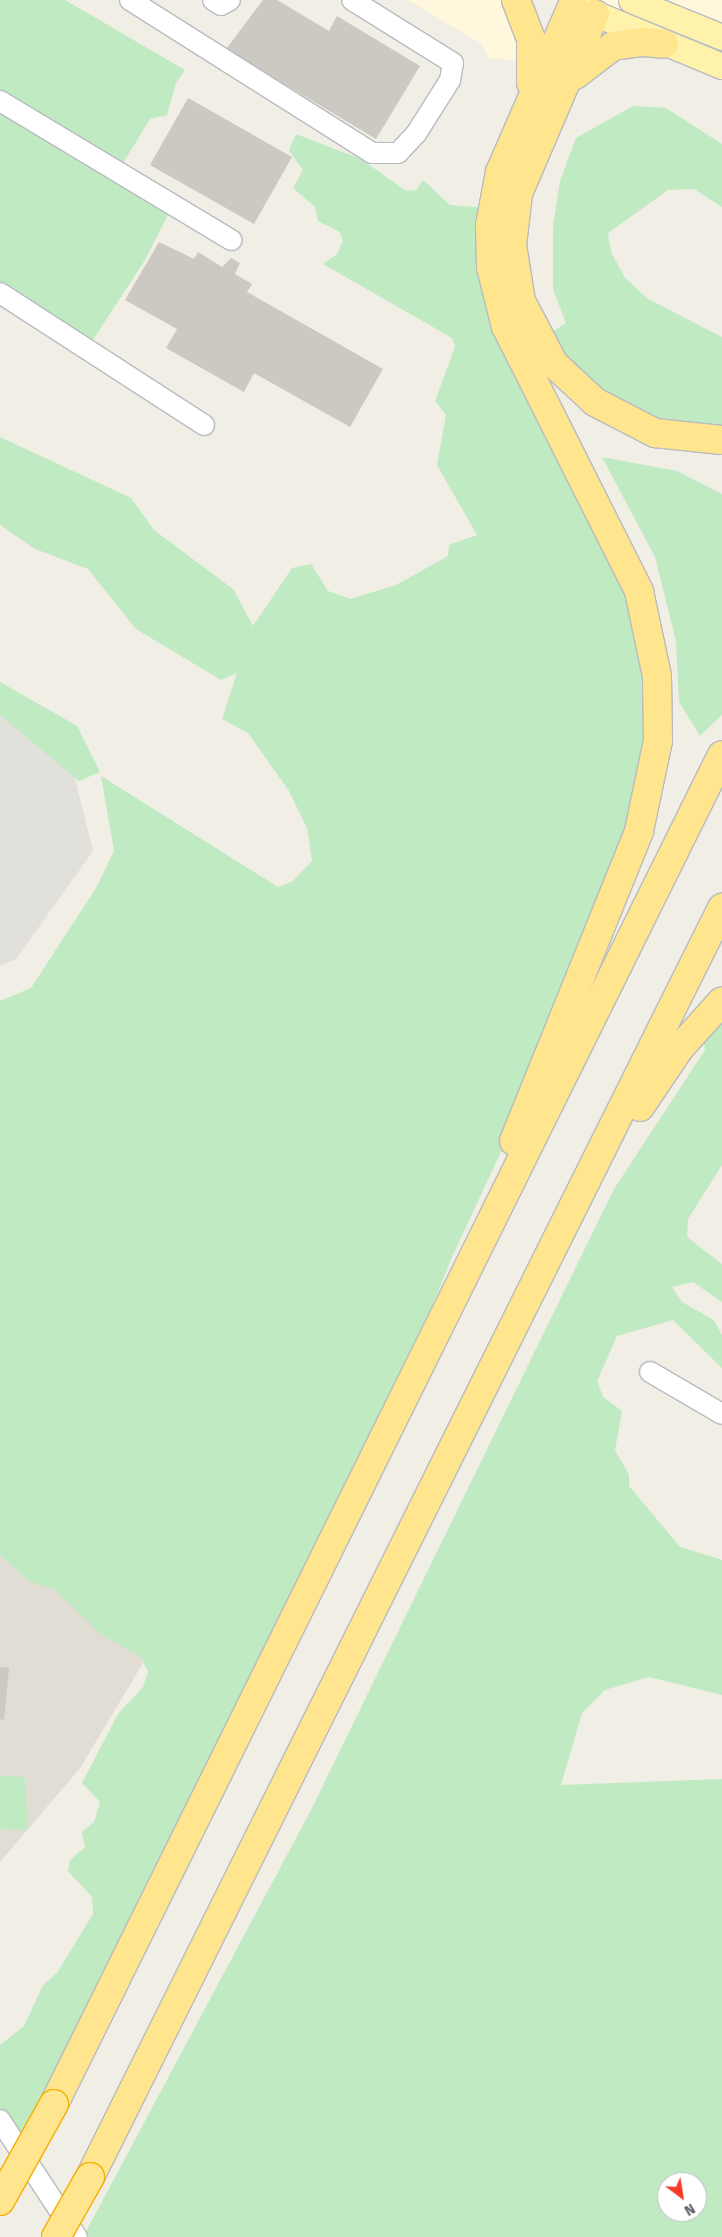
<!DOCTYPE html>
<style>
body{margin:0}
#map{position:relative;width:722px;height:2237px;overflow:hidden;background:#f0eee5;font-family:"Fira Sans",sans-serif}
div>[style]{position:absolute}
.commercial>*{inset:0;background:#fff8dc}
.industrial>*{inset:0;background:#e1e0da}
.education>*{inset:0;background:#e1ddd4}
.green>*{inset:0;background:#c0eac1}
.building>*{inset:0;background:#ccc8c2}
.roads{filter:drop-shadow(1px 0 #b8bbc0) drop-shadow(-1px 0 #b8bbc0) drop-shadow(0 1px #b8bbc0) drop-shadow(0 -1px #b8bbc0)}
.minor>*{height:20px;margin:-10px;padding:0 10px;transform-origin:10px;border-radius:10px;background:#fff}
.major>*{height:25px;margin:-12.5px;padding:0 12.5px;transform-origin:12.5px;border-radius:12.5px;background:#fff3ac}
.highway>*{height:28px;margin:-14px;padding:0 14px;transform-origin:14px;border-radius:14px;background:#ffe58e}
.bridges{filter:drop-shadow(1px 0 #f6ae00) drop-shadow(-1px 0 #f6ae00) drop-shadow(0 1px #f6ae00) drop-shadow(0 -1px #f6ae00)}
.highway-bridge>*{height:28px;margin:-14px;padding:0 14px;transform-origin:14px;border-radius:14px;background:#ffe58e}
span{translate:-50% -50%;white-space:nowrap;text-align:center;line-height:1.15;-webkit-text-stroke:4.5px #fff;paint-order:stroke}
.north{position:absolute;left:657px;top:2172px;width:50px;height:50px;box-sizing:border-box;background:#fff;border:1px solid #bec0c2;border-radius:50%;rotate:149deg;font-size:14px;font-weight:700;line-height:20px;text-align:center;color:#5d6167}
.north::after{content:'';display:block;margin:auto;width:18px;height:22px;background:#f73a25;clip-path:polygon(50% 0,100% 100%,50% 72%,0 100%)}
</style>
<div id="map">
<div class="commercial">
<i style="clip-path:polygon(408px 0,516px 0,527px 61px,489px 58px,482px 44px)"></i>
<i style="clip-path:polygon(578px 0,722px 0,722px 63px)"></i>
</div>
<div class="industrial">
<i style="clip-path:polygon(0 711px,65px 739px,93px 851px,16px 959px,0 966px)"></i>
</div>
<div class="education">
<i style="clip-path:polygon(0 1528px,146px 1658px,80px 1768px,0 1862px)"></i>
</div>
<div class="green">
<i style="clip-path:polygon(0 0,65px 0,185px 70px,176px 83px,167px 115px,150px 119px,117px 173px,172px 207px,145px 260px,87px 349px,0 291px)"></i>
<i style="clip-path:polygon(633px 106px,666px 108px,722px 144px,722px 207px,694px 189px,668px 190px,608px 233px,611px 252px,625px 278px,648px 299px,722px 337px,722px 435px,631px 420px,541px 339px,566px 323px,553px 289px,553px 226px,560px 181px,576px 138px)"></i>
<i style="clip-path:polygon(296px 134px,361px 159px,406px 191px,416px 190px,423px 180px,450px 205px,489px 208px,488px 274px,633px 573px,654px 762px,534px 1081px,452px 1257px,384px 1426px,24px 2149px,0 2120px,0 2045px,24px 2026px,43px 1985px,57px 1973px,93px 1914px,92px 1897px,68px 1871px,70px 1860px,85px 1847px,82px 1832px,94px 1822px,100px 1802px,82px 1783px,118px 1714px,143px 1687px,148px 1672px,141px 1657px,102px 1635px,55px 1590px,29px 1581px,0 1555px,0 1001px,31px 988px,96px 888px,114px 851px,101px 776px,278px 887px,293px 881px,312px 861px,307px 828px,289px 791px,248px 733px,222px 719px,237px 673px,221px 680px,136px 629px,88px 569px,35px 549px,0 525px,0 437px,131px 498px,154px 530px,233px 589px,253px 626px,292px 568px,311px 564px,328px 591px,350px 599px,396px 585px,448px 556px,449px 545px,477px 535px,437px 465px,446px 415px,435px 401px,455px 347px,452px 338px,323px 264px,337px 254px,343px 241px,340px 232px,318px 221px,315px 207px,293px 188px,303px 170px,289px 150px)"></i>
<i style="clip-path:polygon(602px 457px,677px 471px,722px 494px,722px 715px,700px 736px,679px 702px,676px 641px,655px 557px)"></i>
<i style="clip-path:polygon(0 682px,77px 726px,100px 772px,79px 781px,0 715px)"></i>
<i style="clip-path:polygon(evenodd,722px 996px,722px 1165px,688px 1219px,687px 1237px,722px 1264px,722px 1302px,693px 1282px,672px 1287px,682px 1302px,714px 1320px,722px 1335px,722px 1368px,673px 1320px,617px 1336px,597px 1381px,603px 1397px,622px 1411px,615px 1450px,629px 1475px,629px 1486px,680px 1547px,722px 1560px,722px 1695px,649px 1677px,605px 1690px,582px 1713px,561px 1785px,722px 1779px,722px 2237px,83px 2237px,310px 1812px,614px 1189px,705px 1050px,699px 1018px,722px 996px,667px 2182px,697px 2182px,697px 2212px,667px 2212px,667px 2182px)"></i>
<i style="clip-path:polygon(0 1776px,25px 1777px,28px 1830px,0 1829px)"></i>
</div>
<div class="building">
<i style="clip-path:polygon(263px 0,277px 0,329px 31px,337px 16px,420px 66px,376px 139px,226px 49px)"></i>
<i style="clip-path:polygon(188px 98px,292px 157px,254px 224px,150px 165px)"></i>
<i style="clip-path:polygon(159px 242px,194px 259px,198px 252px,222px 267px,231px 258px,240px 263px,235px 274px,252px 284px,247px 292px,383px 369px,350px 427px,254px 373px,244px 392px,166px 348px,177px 329px,125px 300px)"></i>
<i style="clip-path:polygon(0 1667px,9px 1668px,4px 1720px,0 1719px)"></i>
</div>
<div class="roads">
<div class="minor">
<i style="left:130px;top:0;width:286px;rotate:32.3deg"></i>
<i style="left:372px;top:153px;width:26px"></i>
<i style="left:398px;top:153px;width:26px;rotate:-47deg"></i>
<i style="left:416px;top:134px;width:64px;rotate:-57.8deg"></i>
<i style="left:450px;top:80px;width:17px;rotate:-80deg"></i>
<i style="left:453px;top:63px;width:119px;rotate:-148deg"></i>
<i style="left:213px;top:0;width:9px;rotate:32deg"></i>
<i style="left:221px;top:5px;width:10px;rotate:-29deg"></i>
<i style="left:0;top:101px;width:270px;rotate:31deg"></i>
<i style="left:0;top:293px;width:243px;rotate:32.9deg"></i>
<i style="left:650px;top:1372px;width:83px;rotate:30.3deg"></i>
<i style="left:0;top:2120px;width:140px;rotate:56.7deg"></i>
</div>
<div class="major">
<i style="left:631px;top:0;width:98px;rotate:22.1deg"></i>
<i style="left:577px;top:6px;width:157px;rotate:22.5deg"></i>
</div>
<div class="highway">
<i style="left:516px;top:0;width:42px;rotate:69deg"></i>
<i style="left:531px;top:39px;width:44px;rotate:90deg"></i>
<i style="left:595px;top:14px;width:196px;rotate:113.2deg"></i>
<i style="left:518px;top:194px;width:51px;rotate:96.7deg"></i>
<i style="left:512px;top:245px;width:57px;rotate:80.9deg"></i>
<i style="left:521px;top:301px;width:71px;rotate:62.4deg"></i>
<i style="left:554px;top:364px;width:56px;rotate:42.8deg"></i>
<i style="left:595px;top:402px;width:68px;rotate:27.3deg"></i>
<i style="left:655px;top:433px;width:67px;rotate:6deg"></i>
<i style="left:575px;top:75px;width:48px;rotate:-37.3deg"></i>
<i style="left:613px;top:46px;width:30px;rotate:-8deg"></i>
<i style="left:643px;top:42px;width:21px;rotate:5deg"></i>
<i style="left:640px;top:1107px;width:70px;rotate:-56.1deg"></i>
<i style="left:679px;top:1049px;width:64px;rotate:-48.1deg"></i>
<i style="left:514px;top:1141px;width:334px;rotate:-68deg"></i>
<i style="left:639px;top:831px;width:92px;rotate:-78.1deg"></i>
<i style="left:658px;top:741px;width:65px;rotate:-90.9deg"></i>
<i style="left:657px;top:676px;width:87px;rotate:-102deg"></i>
<i style="left:639px;top:591px;width:296px;rotate:-116.7deg"></i>
<i style="left:506px;top:327px;width:62px;rotate:-104deg"></i>
<i style="left:491px;top:267px;width:42px;rotate:-91.4deg"></i>
<i style="left:490px;top:225px;width:54px;rotate:-79.3deg"></i>
<i style="left:500px;top:172px;width:183px;rotate:-66.5deg"></i>
<i style="left:54px;top:2104px;width:1505px;rotate:-63.66deg"></i>
<i style="left:90px;top:2177px;width:1418px;rotate:-63.53deg"></i>
</div>
</div>
<div class="bridges">
<div class="highway-bridge">
<i style="left:0;top:2201px;width:111px;rotate:-60.9deg"></i>
<i style="left:56px;top:2237px;width:69px;rotate:-60.5deg"></i>
</div>
</div>
<div class="north">N</div>
</div>
